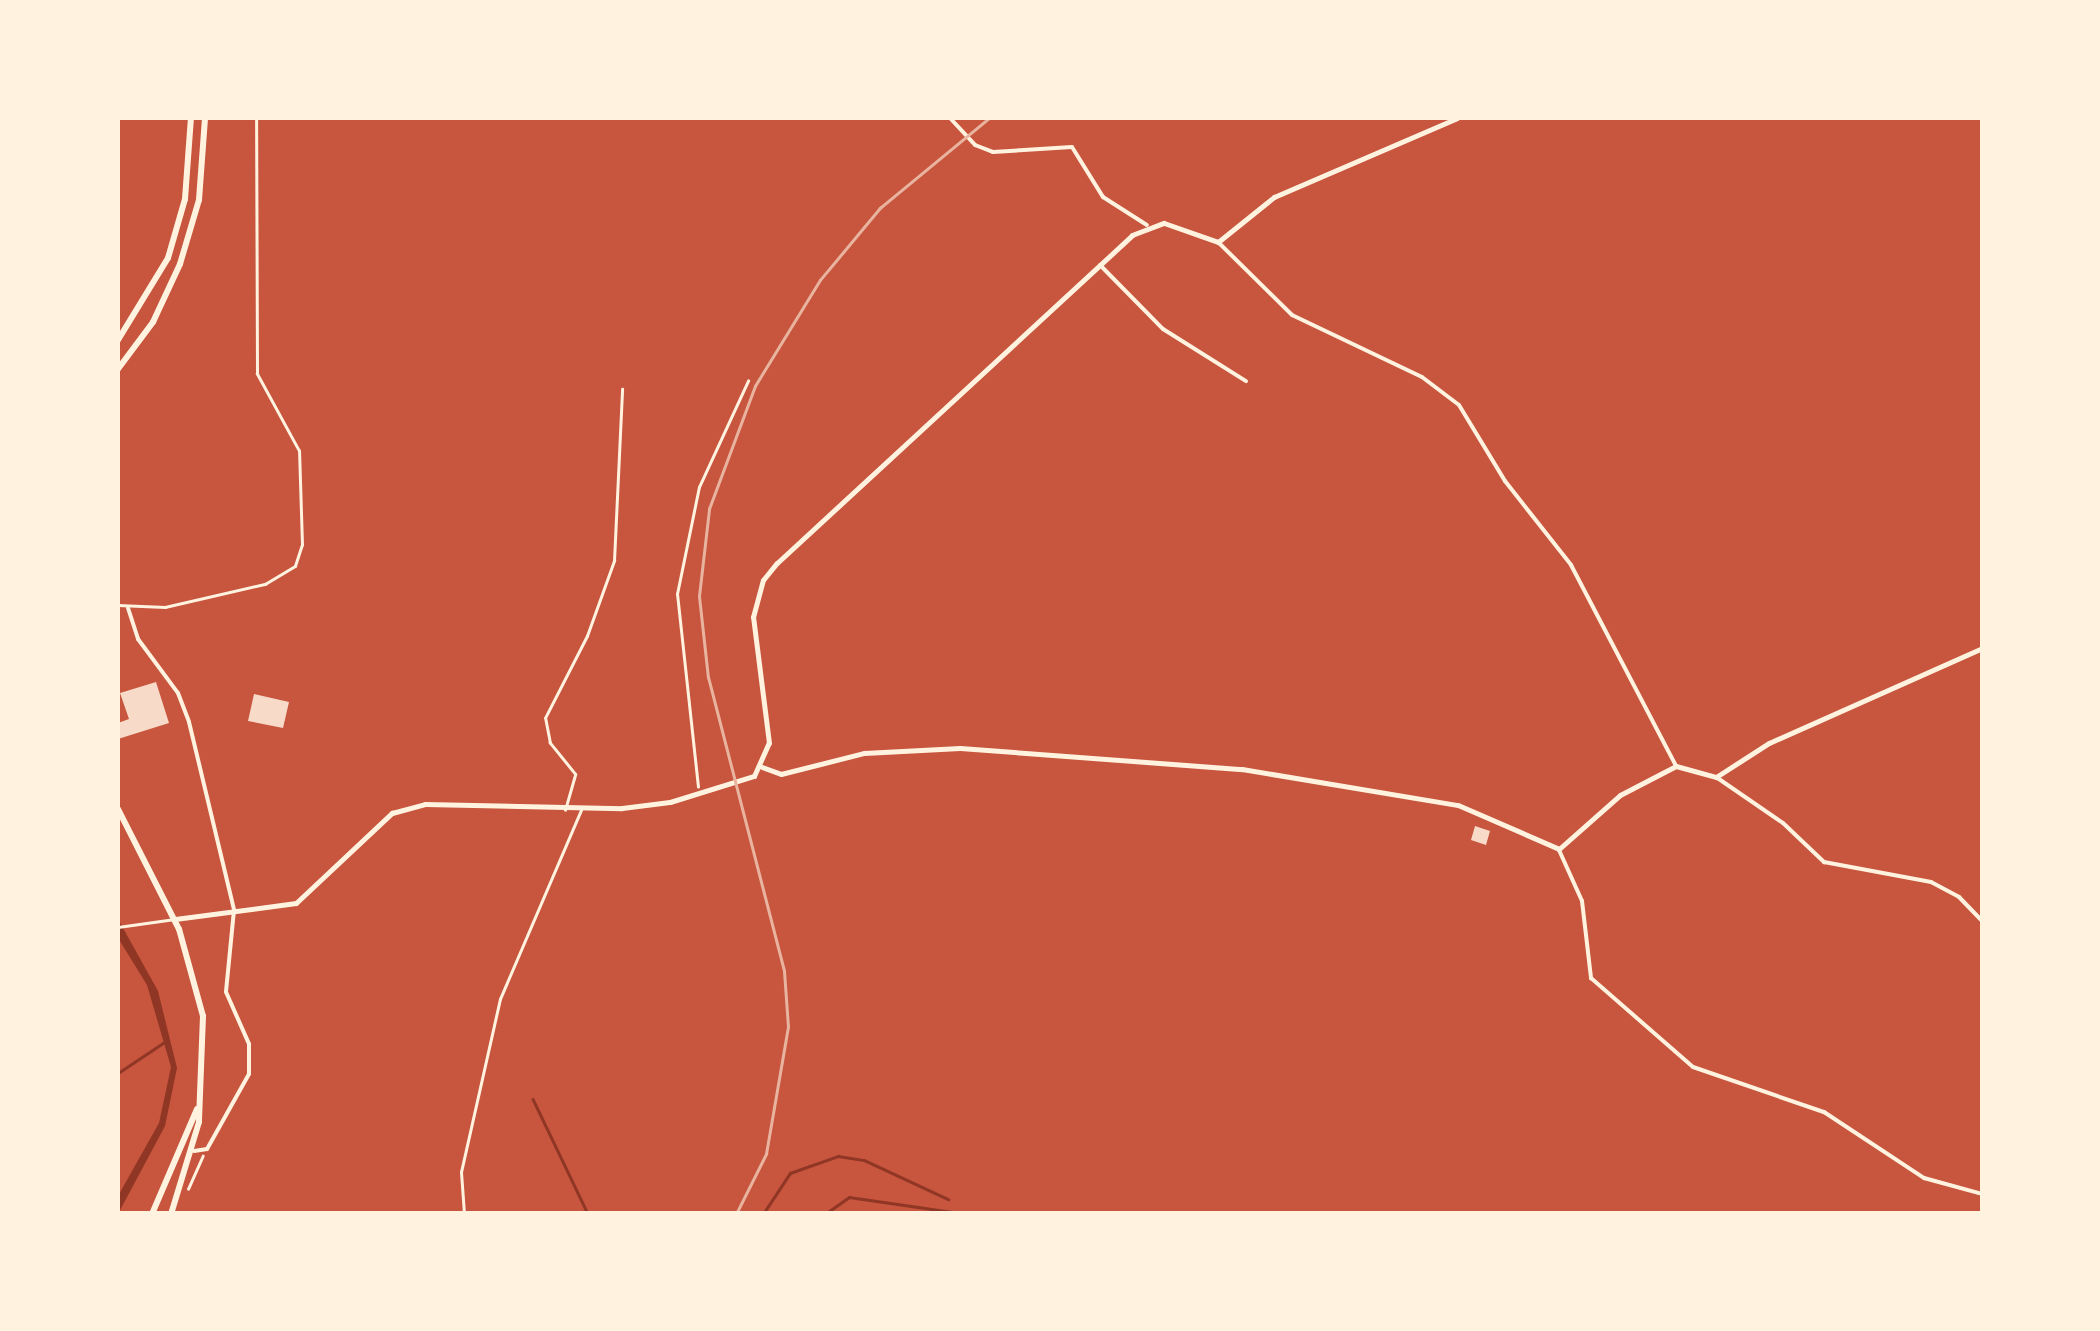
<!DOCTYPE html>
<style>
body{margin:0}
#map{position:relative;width:2100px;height:1331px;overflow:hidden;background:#c8553d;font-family:"Noto Serif",serif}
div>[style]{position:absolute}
.water>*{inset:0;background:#8f3625}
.stream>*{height:2.5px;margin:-1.25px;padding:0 1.25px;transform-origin:1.25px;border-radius:1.25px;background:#8f3625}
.building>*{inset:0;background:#f7dbc8}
.path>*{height:2.5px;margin:-1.25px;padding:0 1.25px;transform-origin:1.25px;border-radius:1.25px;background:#fff3e0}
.service>*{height:2.5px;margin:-1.25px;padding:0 1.25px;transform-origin:1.25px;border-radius:1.25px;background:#fff3e0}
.minor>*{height:4px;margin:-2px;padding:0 2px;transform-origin:2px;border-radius:2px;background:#fff3e0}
.tertiary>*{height:5px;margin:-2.5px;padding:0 2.5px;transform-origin:2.5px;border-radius:2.5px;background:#fff3e0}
.secondary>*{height:6px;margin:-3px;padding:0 3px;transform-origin:3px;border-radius:3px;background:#fff3e0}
.primary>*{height:6px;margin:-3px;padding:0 3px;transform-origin:3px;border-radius:3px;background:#fff3e0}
.rail>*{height:2.5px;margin:-1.25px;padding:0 1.25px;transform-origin:1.25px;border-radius:1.25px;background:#e9b49f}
span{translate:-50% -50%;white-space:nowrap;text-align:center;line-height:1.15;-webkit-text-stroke:9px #fff3e0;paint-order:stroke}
.frame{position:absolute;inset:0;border:120px solid #fff3e0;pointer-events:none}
</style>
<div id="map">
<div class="water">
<i style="clip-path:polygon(118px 919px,158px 991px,177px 1068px,165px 1126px,118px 1214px,118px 1196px,159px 1123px,171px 1067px,147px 985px,118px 938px)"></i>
</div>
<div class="stream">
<i style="left:118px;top:1073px;width:58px;rotate:-33.7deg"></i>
<i style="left:533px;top:1099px;width:127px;rotate:64.4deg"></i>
<i style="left:763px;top:1214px;width:49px;rotate:-56.6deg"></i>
<i style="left:790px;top:1173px;width:51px;rotate:-19.5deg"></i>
<i style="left:838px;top:1156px;width:26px;rotate:9deg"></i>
<i style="left:864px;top:1160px;width:93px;rotate:24.9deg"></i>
<i style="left:825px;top:1214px;width:29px;rotate:-35deg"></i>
<i style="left:849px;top:1197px;width:118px;rotate:8.3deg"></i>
</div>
<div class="building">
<i style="clip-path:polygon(156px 682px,169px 723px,118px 739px,118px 723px,129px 719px,120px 693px)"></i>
<i style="clip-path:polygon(254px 694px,289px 702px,283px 728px,248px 721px)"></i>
<i style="clip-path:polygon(1475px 826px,1490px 831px,1486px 845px,1471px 840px)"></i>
</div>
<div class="path">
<i style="left:698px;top:787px;width:194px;rotate:-96.2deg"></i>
<i style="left:677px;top:594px;width:109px;rotate:-78.4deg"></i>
<i style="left:699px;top:487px;width:117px;rotate:-65.2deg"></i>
<i style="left:188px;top:1189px;width:36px;rotate:-66deg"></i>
</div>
<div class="service">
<i style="left:118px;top:605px;width:47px;rotate:2.4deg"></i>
<i style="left:165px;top:607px;width:103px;rotate:-13deg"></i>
<i style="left:265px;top:584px;width:35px;rotate:-31deg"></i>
<i style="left:295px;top:566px;width:22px;rotate:-72deg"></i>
<i style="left:302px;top:545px;width:94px;rotate:-91.8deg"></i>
<i style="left:299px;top:451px;width:88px;rotate:-118.6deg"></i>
<i style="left:257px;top:374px;width:256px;rotate:-90.2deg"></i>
<i style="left:565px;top:810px;width:37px;rotate:-74deg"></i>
<i style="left:575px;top:774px;width:40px;rotate:-129deg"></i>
<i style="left:550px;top:743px;width:25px;rotate:-101deg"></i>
<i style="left:545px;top:718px;width:92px;rotate:-62.9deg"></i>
<i style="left:587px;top:636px;width:80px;rotate:-70.2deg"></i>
<i style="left:614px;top:561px;width:172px;rotate:-87.3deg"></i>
<i style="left:118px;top:927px;width:57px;rotate:-8.1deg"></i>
<i style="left:464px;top:1214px;width:42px;rotate:-94.1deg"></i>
<i style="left:461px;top:1172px;width:177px;rotate:-77.3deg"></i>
<i style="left:500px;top:999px;width:206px;rotate:-66.8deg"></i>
</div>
<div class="minor">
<i style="left:950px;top:118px;width:37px;rotate:47deg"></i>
<i style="left:975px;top:145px;width:19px;rotate:21deg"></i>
<i style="left:993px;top:152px;width:79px;rotate:-3.6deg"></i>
<i style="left:1072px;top:147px;width:59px;rotate:58.2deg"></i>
<i style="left:1103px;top:197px;width:52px;rotate:32.5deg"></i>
<i style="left:1218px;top:242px;width:104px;rotate:44.6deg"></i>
<i style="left:1292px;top:315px;width:144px;rotate:25.5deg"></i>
<i style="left:1422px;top:377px;width:46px;rotate:37.1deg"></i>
<i style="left:1459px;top:405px;width:89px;rotate:58.8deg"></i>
<i style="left:1505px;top:481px;width:107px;rotate:51.8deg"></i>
<i style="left:1571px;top:565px;width:227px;rotate:62.4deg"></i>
<i style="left:1100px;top:265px;width:90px;rotate:45.5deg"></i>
<i style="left:1163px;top:329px;width:98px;rotate:32.1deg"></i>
<i style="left:128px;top:608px;width:33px;rotate:72deg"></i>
<i style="left:138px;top:639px;width:67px;rotate:53.5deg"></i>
<i style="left:178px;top:693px;width:31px;rotate:69deg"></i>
<i style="left:189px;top:722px;width:193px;rotate:76.5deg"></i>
<i style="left:234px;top:910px;width:82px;rotate:95.6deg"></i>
<i style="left:226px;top:992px;width:57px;rotate:66.1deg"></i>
<i style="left:249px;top:1044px;width:30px;rotate:90deg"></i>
<i style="left:249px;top:1074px;width:86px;rotate:119.2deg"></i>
<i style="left:207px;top:1149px;width:13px;rotate:171deg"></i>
<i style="left:1716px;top:777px;width:81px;rotate:34.5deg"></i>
<i style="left:1783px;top:823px;width:57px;rotate:43.6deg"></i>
<i style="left:1824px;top:862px;width:109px;rotate:10.6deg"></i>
<i style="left:1931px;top:882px;width:32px;rotate:28deg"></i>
<i style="left:1959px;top:897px;width:33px;rotate:46deg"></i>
<i style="left:1559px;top:850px;width:56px;rotate:65.7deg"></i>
<i style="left:1582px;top:901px;width:78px;rotate:83.3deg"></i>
<i style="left:1591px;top:978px;width:135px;rotate:41.1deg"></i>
<i style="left:1693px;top:1067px;width:139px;rotate:19deg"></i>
<i style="left:1824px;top:1112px;width:120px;rotate:33.4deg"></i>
<i style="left:1924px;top:1178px;width:60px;rotate:15.4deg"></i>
</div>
<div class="tertiary">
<i style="left:762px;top:767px;width:20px;rotate:20deg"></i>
<i style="left:781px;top:774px;width:86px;rotate:-14.2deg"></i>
<i style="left:864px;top:753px;width:96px;rotate:-3deg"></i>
<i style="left:960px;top:748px;width:283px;rotate:4.3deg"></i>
<i style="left:1242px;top:769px;width:219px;rotate:9.5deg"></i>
<i style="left:1458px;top:805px;width:110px;rotate:23.5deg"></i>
<i style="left:1559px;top:849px;width:81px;rotate:-41.5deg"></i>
<i style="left:1620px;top:795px;width:63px;rotate:-27.4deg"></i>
<i style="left:1676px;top:766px;width:41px;rotate:15.4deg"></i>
<i style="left:1716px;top:777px;width:63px;rotate:-32.7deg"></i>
<i style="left:1769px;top:743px;width:233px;rotate:-24deg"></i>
<i style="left:175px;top:919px;width:122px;rotate:-7.5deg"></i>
<i style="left:296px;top:903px;width:132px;rotate:-43.2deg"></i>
<i style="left:392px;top:813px;width:34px;rotate:-15deg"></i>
<i style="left:425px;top:804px;width:197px;rotate:1.2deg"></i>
<i style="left:622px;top:808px;width:48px;rotate:-7.1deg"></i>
<i style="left:670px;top:802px;width:88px;rotate:-17.2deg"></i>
<i style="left:754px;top:776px;width:36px;rotate:-66deg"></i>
<i style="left:769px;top:743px;width:127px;rotate:-97.2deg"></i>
<i style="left:753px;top:617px;width:38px;rotate:-75deg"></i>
<i style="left:763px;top:580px;width:22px;rotate:-51deg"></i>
<i style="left:777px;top:563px;width:483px;rotate:-42.7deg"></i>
<i style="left:1132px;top:235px;width:34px;rotate:-21deg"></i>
<i style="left:1164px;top:223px;width:57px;rotate:19.4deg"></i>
<i style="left:1218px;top:242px;width:72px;rotate:-38.8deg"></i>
<i style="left:1274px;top:197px;width:199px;rotate:-23.3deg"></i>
</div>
<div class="secondary">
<i style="left:118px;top:809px;width:135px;rotate:63.1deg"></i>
<i style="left:179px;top:929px;width:90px;rotate:74.6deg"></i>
<i style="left:203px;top:1016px;width:106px;rotate:92.2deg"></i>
<i style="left:199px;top:1122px;width:96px;rotate:106.9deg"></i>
<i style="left:152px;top:1214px;width:114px;rotate:-66.8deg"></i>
</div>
<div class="primary">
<i style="left:118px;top:340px;width:96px;rotate:-58.6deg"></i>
<i style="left:168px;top:258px;width:61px;rotate:-73.9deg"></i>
<i style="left:185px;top:199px;width:81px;rotate:-85.8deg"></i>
<i style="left:118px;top:369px;width:59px;rotate:-53.3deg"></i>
<i style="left:153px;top:322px;width:64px;rotate:-65deg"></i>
<i style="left:180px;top:264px;width:67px;rotate:-73.5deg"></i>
<i style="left:199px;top:200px;width:82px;rotate:-85.8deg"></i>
</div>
<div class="rail">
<i style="left:736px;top:1214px;width:67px;rotate:-63.4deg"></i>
<i style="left:766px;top:1154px;width:129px;rotate:-80.2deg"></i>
<i style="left:788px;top:1027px;width:56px;rotate:-94.1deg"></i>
<i style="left:784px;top:971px;width:303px;rotate:-104.5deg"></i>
<i style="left:708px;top:678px;width:82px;rotate:-96.3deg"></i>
<i style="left:699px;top:596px;width:88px;rotate:-83.4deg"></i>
<i style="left:709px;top:509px;width:131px;rotate:-69.5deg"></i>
<i style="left:755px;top:386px;width:124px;rotate:-58.5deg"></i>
<i style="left:820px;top:280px;width:94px;rotate:-50.2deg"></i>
<i style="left:880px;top:208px;width:141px;rotate:-39.5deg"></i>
</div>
<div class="frame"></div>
</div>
